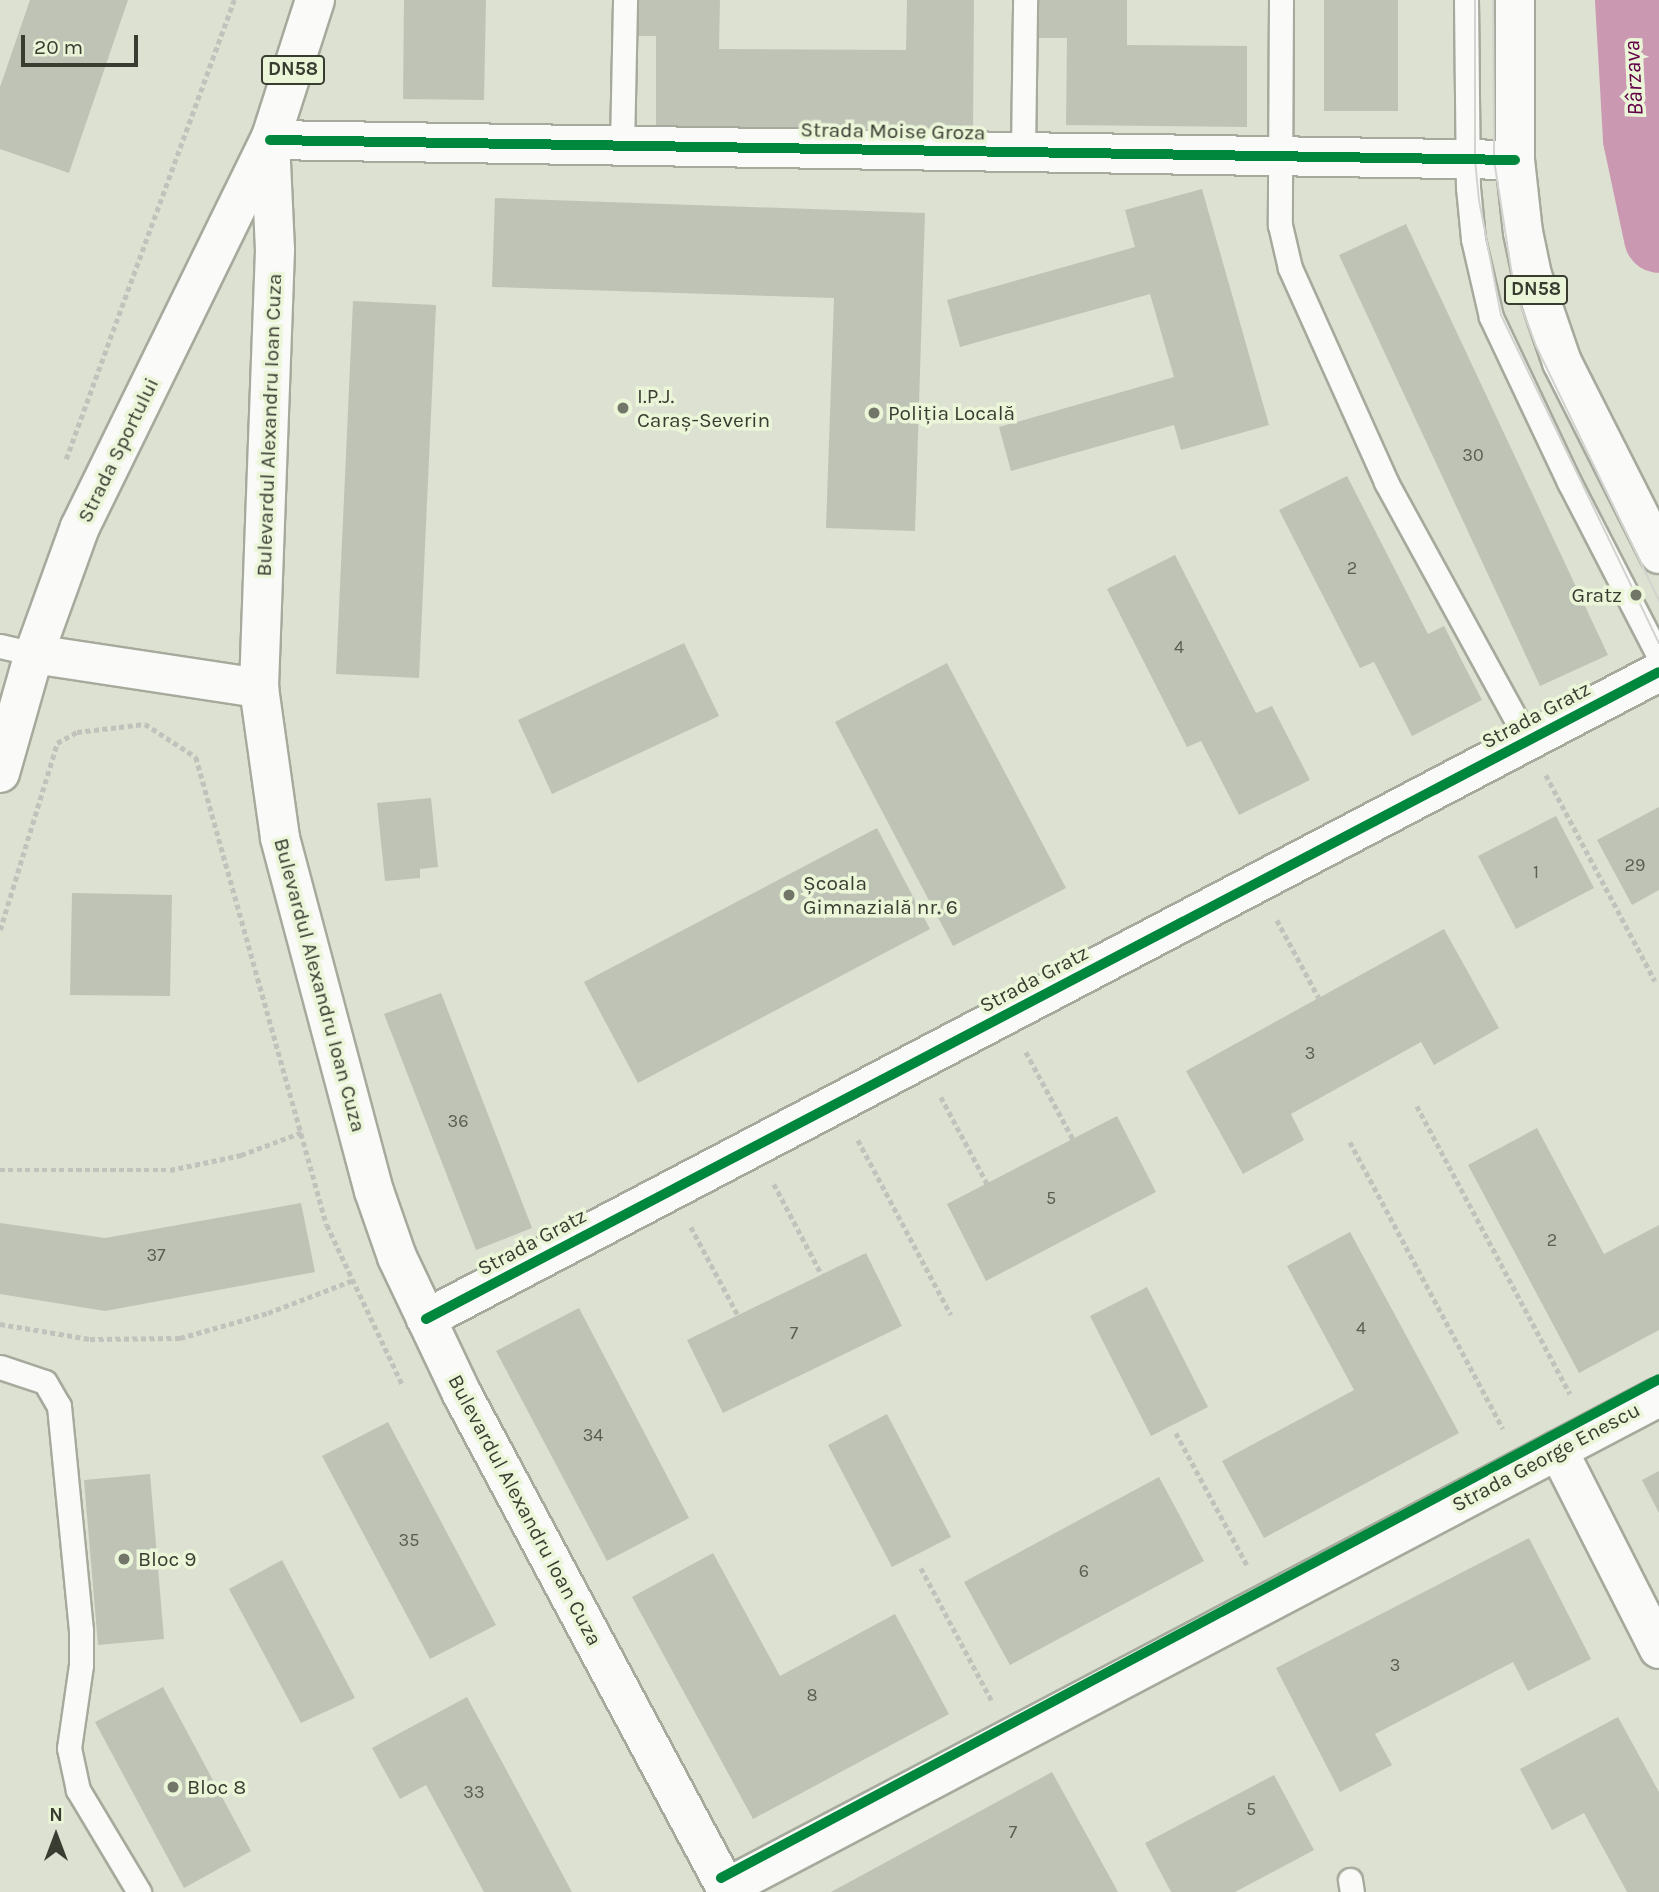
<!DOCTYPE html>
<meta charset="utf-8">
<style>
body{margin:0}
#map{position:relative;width:1659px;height:1892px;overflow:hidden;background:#dce1d1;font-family:Karla,sans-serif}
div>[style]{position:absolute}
.river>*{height:70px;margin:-35px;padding:0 35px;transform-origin:35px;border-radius:35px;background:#cb98b2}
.building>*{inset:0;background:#bfc3b6}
.path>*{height:4.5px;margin-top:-2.25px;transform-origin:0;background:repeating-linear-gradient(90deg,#c1c2bc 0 5px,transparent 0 8.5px)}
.roads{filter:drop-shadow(2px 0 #a6aa9d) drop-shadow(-2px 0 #a6aa9d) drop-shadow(0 2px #a6aa9d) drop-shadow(0 -2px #a6aa9d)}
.service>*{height:23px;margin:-11.5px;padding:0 11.5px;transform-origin:11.5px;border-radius:11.5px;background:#fafaf8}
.minor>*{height:38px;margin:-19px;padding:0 19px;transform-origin:19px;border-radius:19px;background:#fafaf8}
.secondary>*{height:38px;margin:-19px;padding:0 19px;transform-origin:19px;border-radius:19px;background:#fafaf8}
.primary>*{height:38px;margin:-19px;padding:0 19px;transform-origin:19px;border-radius:19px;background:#fafaf8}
.tram>*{height:2px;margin:-1px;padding:0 1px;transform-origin:1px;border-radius:1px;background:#d3d3cf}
.cycleway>*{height:10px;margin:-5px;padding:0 5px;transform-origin:5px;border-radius:5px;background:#00873e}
.dots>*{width:19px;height:19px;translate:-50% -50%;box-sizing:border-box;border:4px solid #ebf5d8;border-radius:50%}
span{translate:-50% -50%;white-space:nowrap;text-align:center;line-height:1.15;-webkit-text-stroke:7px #ebf5d8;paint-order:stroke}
.number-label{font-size:18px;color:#5a5e52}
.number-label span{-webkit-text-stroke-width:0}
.shield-label span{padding:2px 5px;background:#ebf5d8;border:2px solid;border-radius:5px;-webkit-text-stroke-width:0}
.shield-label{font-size:19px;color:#393c31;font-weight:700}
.street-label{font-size:21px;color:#393c31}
.poi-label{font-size:21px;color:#393c31}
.left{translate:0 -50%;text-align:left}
.right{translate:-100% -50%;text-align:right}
.water-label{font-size:23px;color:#620147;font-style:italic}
.north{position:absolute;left:21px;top:1801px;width:70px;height:70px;-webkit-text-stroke:5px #ebf5d8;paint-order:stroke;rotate:0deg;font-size:19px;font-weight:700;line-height:28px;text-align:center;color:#393c31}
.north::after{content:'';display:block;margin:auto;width:24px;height:32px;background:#393c31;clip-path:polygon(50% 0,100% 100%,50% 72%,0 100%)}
.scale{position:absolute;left:21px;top:35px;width:117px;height:32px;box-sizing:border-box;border:4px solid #393c31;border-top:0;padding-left:9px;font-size:21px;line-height:24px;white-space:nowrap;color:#393c31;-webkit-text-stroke:5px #ebf5d8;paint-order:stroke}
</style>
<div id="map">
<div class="river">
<i style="left:1630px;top:0;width:139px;rotate:86.7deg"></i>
<i style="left:1638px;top:139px;width:101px;rotate:78deg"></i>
</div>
<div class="building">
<i style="clip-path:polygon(30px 0,128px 0,69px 173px,0 149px,0 87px)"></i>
<i style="clip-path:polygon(404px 0,486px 0,484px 100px,403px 99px)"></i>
<i style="clip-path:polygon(633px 0,720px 0,719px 49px,906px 50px,907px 0,974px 0,973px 130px,656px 129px,656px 36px,633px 36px)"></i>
<i style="clip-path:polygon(1035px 0,1127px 0,1127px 45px,1247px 46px,1247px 127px,1066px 125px,1067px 38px,1035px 38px)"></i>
<i style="clip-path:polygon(1324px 0,1398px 0,1398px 111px,1324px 111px)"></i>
<i style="clip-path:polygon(1202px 189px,1269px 425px,1181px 450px,1174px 425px,1011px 471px,999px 427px,1174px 377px,1150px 294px,960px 347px,947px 300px,1135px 247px,1125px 210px)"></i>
<i style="clip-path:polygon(495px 198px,925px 213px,915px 531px,826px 528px,834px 298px,492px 287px)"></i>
<i style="clip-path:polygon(1406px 224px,1608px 655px,1540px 686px,1339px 255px)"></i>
<i style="clip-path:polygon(353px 301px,436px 305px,419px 678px,336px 674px)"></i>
<i style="clip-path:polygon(1347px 476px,1428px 634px,1444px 626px,1482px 700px,1412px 736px,1374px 662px,1360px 668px,1279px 510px)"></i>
<i style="clip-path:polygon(1175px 555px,1256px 713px,1272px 706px,1310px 780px,1239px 815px,1201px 741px,1187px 747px,1107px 589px)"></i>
<i style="clip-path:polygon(684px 643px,719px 716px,552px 794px,518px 720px)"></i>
<i style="clip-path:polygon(947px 663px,1066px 888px,953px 946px,835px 722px)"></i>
<i style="clip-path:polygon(431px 798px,438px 867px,420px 869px,420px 878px,385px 881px,377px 803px)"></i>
<i style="clip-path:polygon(1659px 807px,1659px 890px,1632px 905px,1597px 840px)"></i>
<i style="clip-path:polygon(1556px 816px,1594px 888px,1516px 929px,1478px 856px)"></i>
<i style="clip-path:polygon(877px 828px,930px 929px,638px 1083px,584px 982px)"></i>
<i style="clip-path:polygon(72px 893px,172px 895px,170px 996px,70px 995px)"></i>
<i style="clip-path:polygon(1444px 929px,1499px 1028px,1434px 1065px,1421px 1042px,1291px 1114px,1304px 1140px,1243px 1174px,1186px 1071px)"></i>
<i style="clip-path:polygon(441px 993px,532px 1228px,476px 1250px,384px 1014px)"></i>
<i style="clip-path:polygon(1117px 1116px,1156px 1192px,986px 1281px,947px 1204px)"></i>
<i style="clip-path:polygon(1537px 1128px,1604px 1254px,1659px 1225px,1659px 1330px,1579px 1373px,1468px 1165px)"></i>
<i style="clip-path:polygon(301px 1203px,315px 1272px,105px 1311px,0 1294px,0 1223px,105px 1238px)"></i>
<i style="clip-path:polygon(1350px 1232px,1459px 1433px,1264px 1538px,1222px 1461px,1354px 1390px,1287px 1266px)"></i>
<i style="clip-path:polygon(866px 1253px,902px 1326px,723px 1413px,687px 1340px)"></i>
<i style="clip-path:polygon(1147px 1287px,1208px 1407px,1151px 1436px,1090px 1316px)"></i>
<i style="clip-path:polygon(579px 1308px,689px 1518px,607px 1561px,496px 1351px)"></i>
<i style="clip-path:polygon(887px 1414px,951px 1537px,892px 1567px,828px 1445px)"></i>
<i style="clip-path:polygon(388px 1422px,496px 1625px,430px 1659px,322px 1456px)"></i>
<i style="clip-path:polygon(1659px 1471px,1659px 1513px,1642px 1480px)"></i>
<i style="clip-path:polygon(150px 1474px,164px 1639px,98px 1645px,84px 1480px)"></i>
<i style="clip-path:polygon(1159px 1477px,1204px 1561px,1010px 1665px,964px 1582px)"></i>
<i style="clip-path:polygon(1529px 1538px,1591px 1659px,1528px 1691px,1513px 1662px,1375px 1734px,1392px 1765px,1340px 1792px,1276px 1668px)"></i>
<i style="clip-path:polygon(713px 1553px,780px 1676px,895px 1614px,949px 1714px,753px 1819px,632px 1597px)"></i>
<i style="clip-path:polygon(282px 1560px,355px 1698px,301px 1723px,229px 1589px)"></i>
<i style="clip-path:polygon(163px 1687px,251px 1851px,184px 1888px,95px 1722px)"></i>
<i style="clip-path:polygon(467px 1697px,572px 1892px,484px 1892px,426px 1785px,400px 1799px,372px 1748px)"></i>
<i style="clip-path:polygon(1618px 1717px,1659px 1792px,1659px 1892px,1627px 1892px,1584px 1813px,1552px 1830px,1520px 1769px)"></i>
<i style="clip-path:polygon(1052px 1772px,1118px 1892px,831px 1892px)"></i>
<i style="clip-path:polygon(1274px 1775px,1314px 1850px,1235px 1892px,1171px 1892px,1145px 1843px)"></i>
</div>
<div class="path">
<i style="left:66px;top:459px;width:489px;rotate:-69.9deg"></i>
<i style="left:1546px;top:775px;width:233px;rotate:62.1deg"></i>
<i style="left:1277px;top:920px;width:89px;rotate:61.7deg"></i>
<i style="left:0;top:930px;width:195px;rotate:-73deg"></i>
<i style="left:57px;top:743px;width:23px;rotate:-29deg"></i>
<i style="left:77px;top:732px;width:68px;rotate:-6.7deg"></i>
<i style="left:145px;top:724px;width:61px;rotate:32.9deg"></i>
<i style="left:196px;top:757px;width:486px;rotate:74.4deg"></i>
<i style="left:327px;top:1225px;width:176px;rotate:64.7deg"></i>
<i style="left:1026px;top:1052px;width:99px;rotate:61.6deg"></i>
<i style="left:941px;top:1097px;width:98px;rotate:61.9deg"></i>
<i style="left:1417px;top:1106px;width:326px;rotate:62deg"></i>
<i style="left:858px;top:1140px;width:198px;rotate:62deg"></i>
<i style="left:1350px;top:1142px;width:325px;rotate:61.9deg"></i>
<i style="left:0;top:1170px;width:170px"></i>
<i style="left:170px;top:1170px;width:73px;rotate:-11.9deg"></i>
<i style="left:241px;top:1155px;width:66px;rotate:-20.4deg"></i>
<i style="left:774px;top:1184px;width:103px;rotate:62.2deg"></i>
<i style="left:691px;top:1227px;width:100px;rotate:61.9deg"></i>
<i style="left:0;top:1324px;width:91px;rotate:9.5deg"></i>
<i style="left:90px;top:1339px;width:90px;rotate:-0.6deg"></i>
<i style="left:180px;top:1338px;width:91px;rotate:-15.9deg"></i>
<i style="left:268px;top:1313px;width:89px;rotate:-21.1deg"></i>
<i style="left:1176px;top:1433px;width:150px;rotate:61.7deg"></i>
<i style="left:921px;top:1568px;width:151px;rotate:61.9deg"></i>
</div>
<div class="roads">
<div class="service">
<i style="left:1281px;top:0;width:225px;rotate:90.3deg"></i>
<i style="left:1280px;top:225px;width:44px;rotate:76.9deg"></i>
<i style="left:1290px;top:268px;width:235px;rotate:65.8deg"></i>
<i style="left:1386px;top:482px;width:295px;rotate:61.3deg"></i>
<i style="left:1466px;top:0;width:187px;rotate:89.4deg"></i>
<i style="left:1468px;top:187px;width:52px;rotate:84.5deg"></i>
<i style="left:1473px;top:239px;width:80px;rotate:77deg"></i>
<i style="left:1491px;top:317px;width:183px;rotate:64.7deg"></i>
<i style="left:1569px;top:482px;width:196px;rotate:62.7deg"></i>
<i style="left:622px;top:146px;width:146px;rotate:-88.8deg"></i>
<i style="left:1023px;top:152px;width:152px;rotate:-89.2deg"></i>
<i style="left:0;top:646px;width:35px;rotate:13deg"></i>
<i style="left:0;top:1367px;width:47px;rotate:18.4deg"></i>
<i style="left:45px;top:1382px;width:28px;rotate:60deg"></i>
<i style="left:59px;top:1406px;width:226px;rotate:84.4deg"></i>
<i style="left:81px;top:1631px;width:34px;rotate:90deg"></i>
<i style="left:81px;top:1665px;width:84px;rotate:98.2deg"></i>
<i style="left:69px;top:1748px;width:43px;rotate:77.9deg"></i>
<i style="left:78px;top:1790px;width:119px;rotate:59.1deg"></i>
<i style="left:1350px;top:1880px;width:12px;rotate:81deg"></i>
</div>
<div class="minor">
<i style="left:270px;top:140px;width:1245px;rotate:0.92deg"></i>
<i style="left:426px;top:1319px;width:1392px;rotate:-27.69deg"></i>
<i style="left:1558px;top:1450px;width:223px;rotate:63.1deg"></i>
<i style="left:726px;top:1888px;width:1054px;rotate:-27.76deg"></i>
</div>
<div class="secondary">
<i style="left:34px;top:654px;width:228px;rotate:8.6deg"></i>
<i style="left:0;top:773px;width:124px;rotate:-74.1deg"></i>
<i style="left:34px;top:654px;width:135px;rotate:-70.1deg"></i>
<i style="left:80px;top:527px;width:431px;rotate:-63.9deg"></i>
</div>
<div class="primary">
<i style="left:315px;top:0;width:147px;rotate:107.8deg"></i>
<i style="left:270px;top:140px;width:110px;rotate:87.4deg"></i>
<i style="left:275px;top:250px;width:438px;rotate:92.1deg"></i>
<i style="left:259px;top:688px;width:151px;rotate:82deg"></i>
<i style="left:280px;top:838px;width:365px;rotate:75.1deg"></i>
<i style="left:374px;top:1191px;width:70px;rotate:70.8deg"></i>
<i style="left:397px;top:1257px;width:152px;rotate:64.6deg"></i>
<i style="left:462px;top:1394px;width:565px;rotate:61.89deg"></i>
<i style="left:1515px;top:0;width:160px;rotate:90deg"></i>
<i style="left:1515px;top:160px;width:72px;rotate:83.7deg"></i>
<i style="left:1523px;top:232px;width:44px;rotate:78.2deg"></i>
<i style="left:1532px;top:275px;width:92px;rotate:71deg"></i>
<i style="left:1562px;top:362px;width:215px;rotate:63.2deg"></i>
</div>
</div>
<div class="tram">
<i style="left:1475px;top:0;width:160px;rotate:90deg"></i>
<i style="left:1475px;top:160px;width:40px;rotate:84.3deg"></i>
<i style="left:1479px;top:200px;width:117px;rotate:79.2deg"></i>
<i style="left:1501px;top:315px;width:364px;rotate:64.3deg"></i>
<i style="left:1493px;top:0;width:160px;rotate:89.6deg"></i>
<i style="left:1494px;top:160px;width:130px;rotate:81.1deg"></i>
<i style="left:1514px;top:288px;width:62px;rotate:69.2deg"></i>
<i style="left:1536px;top:346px;width:283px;rotate:64.2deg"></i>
</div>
<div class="cycleway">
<i style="left:270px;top:140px;width:1245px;rotate:0.92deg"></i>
<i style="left:426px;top:1319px;width:1392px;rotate:-27.69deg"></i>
<i style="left:721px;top:1878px;width:1062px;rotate:-28.01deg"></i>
</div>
<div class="dots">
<i style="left:623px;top:408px;background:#727669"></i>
<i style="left:874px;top:413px;background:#727669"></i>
<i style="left:1636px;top:595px;background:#727669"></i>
<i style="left:789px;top:895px;background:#727669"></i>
<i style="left:124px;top:1559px;background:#727669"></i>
<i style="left:173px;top:1787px;background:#727669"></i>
</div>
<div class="number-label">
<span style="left:1473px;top:455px">30</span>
<span style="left:1352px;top:568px">2</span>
<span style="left:1179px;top:647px">4</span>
<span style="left:1635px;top:865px">29</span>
<span style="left:1536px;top:872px">1</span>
<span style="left:1310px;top:1053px">3</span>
<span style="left:458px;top:1121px">36</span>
<span style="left:1051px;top:1198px">5</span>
<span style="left:1552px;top:1240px">2</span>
<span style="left:156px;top:1255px">37</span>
<span style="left:1361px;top:1328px">4</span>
<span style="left:794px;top:1333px">7</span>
<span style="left:593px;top:1435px">34</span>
<span style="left:409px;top:1540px">35</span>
<span style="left:1084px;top:1571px">6</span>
<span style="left:1395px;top:1665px">3</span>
<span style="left:812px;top:1695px">8</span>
<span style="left:474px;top:1792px">33</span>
<span style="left:1251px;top:1809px">5</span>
<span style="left:1013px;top:1832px">7</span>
</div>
<div class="shield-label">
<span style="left:293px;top:70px">DN58</span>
<span style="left:1536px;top:290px">DN58</span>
</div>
<div class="street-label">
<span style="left:893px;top:131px;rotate:1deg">Strada Moise Groza</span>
<span style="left:269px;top:425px;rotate:-88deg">Bulevardul Alexandru Ioan Cuza</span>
<span style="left:118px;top:450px;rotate:-64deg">Strada Sportului</span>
<span style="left:1536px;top:715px;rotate:-28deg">Strada Gratz</span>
<span style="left:1034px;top:979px;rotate:-28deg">Strada Gratz</span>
<span style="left:320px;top:985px;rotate:75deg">Bulevardul Alexandru Ioan Cuza</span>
<span style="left:532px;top:1242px;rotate:-28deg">Strada Gratz</span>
<span style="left:1546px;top:1457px;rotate:-28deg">Strada George Enescu</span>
<span style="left:525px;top:1510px;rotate:62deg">Bulevardul Alexandru Ioan Cuza</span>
</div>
<div class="poi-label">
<span class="left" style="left:637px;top:408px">I.P.J.<br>Caraș-Severin</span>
<span class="left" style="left:888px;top:413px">Poliția Locală</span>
<span class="right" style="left:1622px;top:595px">Gratz</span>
<span class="left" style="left:803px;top:895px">Școala<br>Gimnazială nr. 6</span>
<span class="left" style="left:138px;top:1559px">Bloc 9</span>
<span class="left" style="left:187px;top:1787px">Bloc 8</span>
</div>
<div class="water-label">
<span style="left:1634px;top:78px;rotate:-93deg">Bârzava</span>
</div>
<div class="north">N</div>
<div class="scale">20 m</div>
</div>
